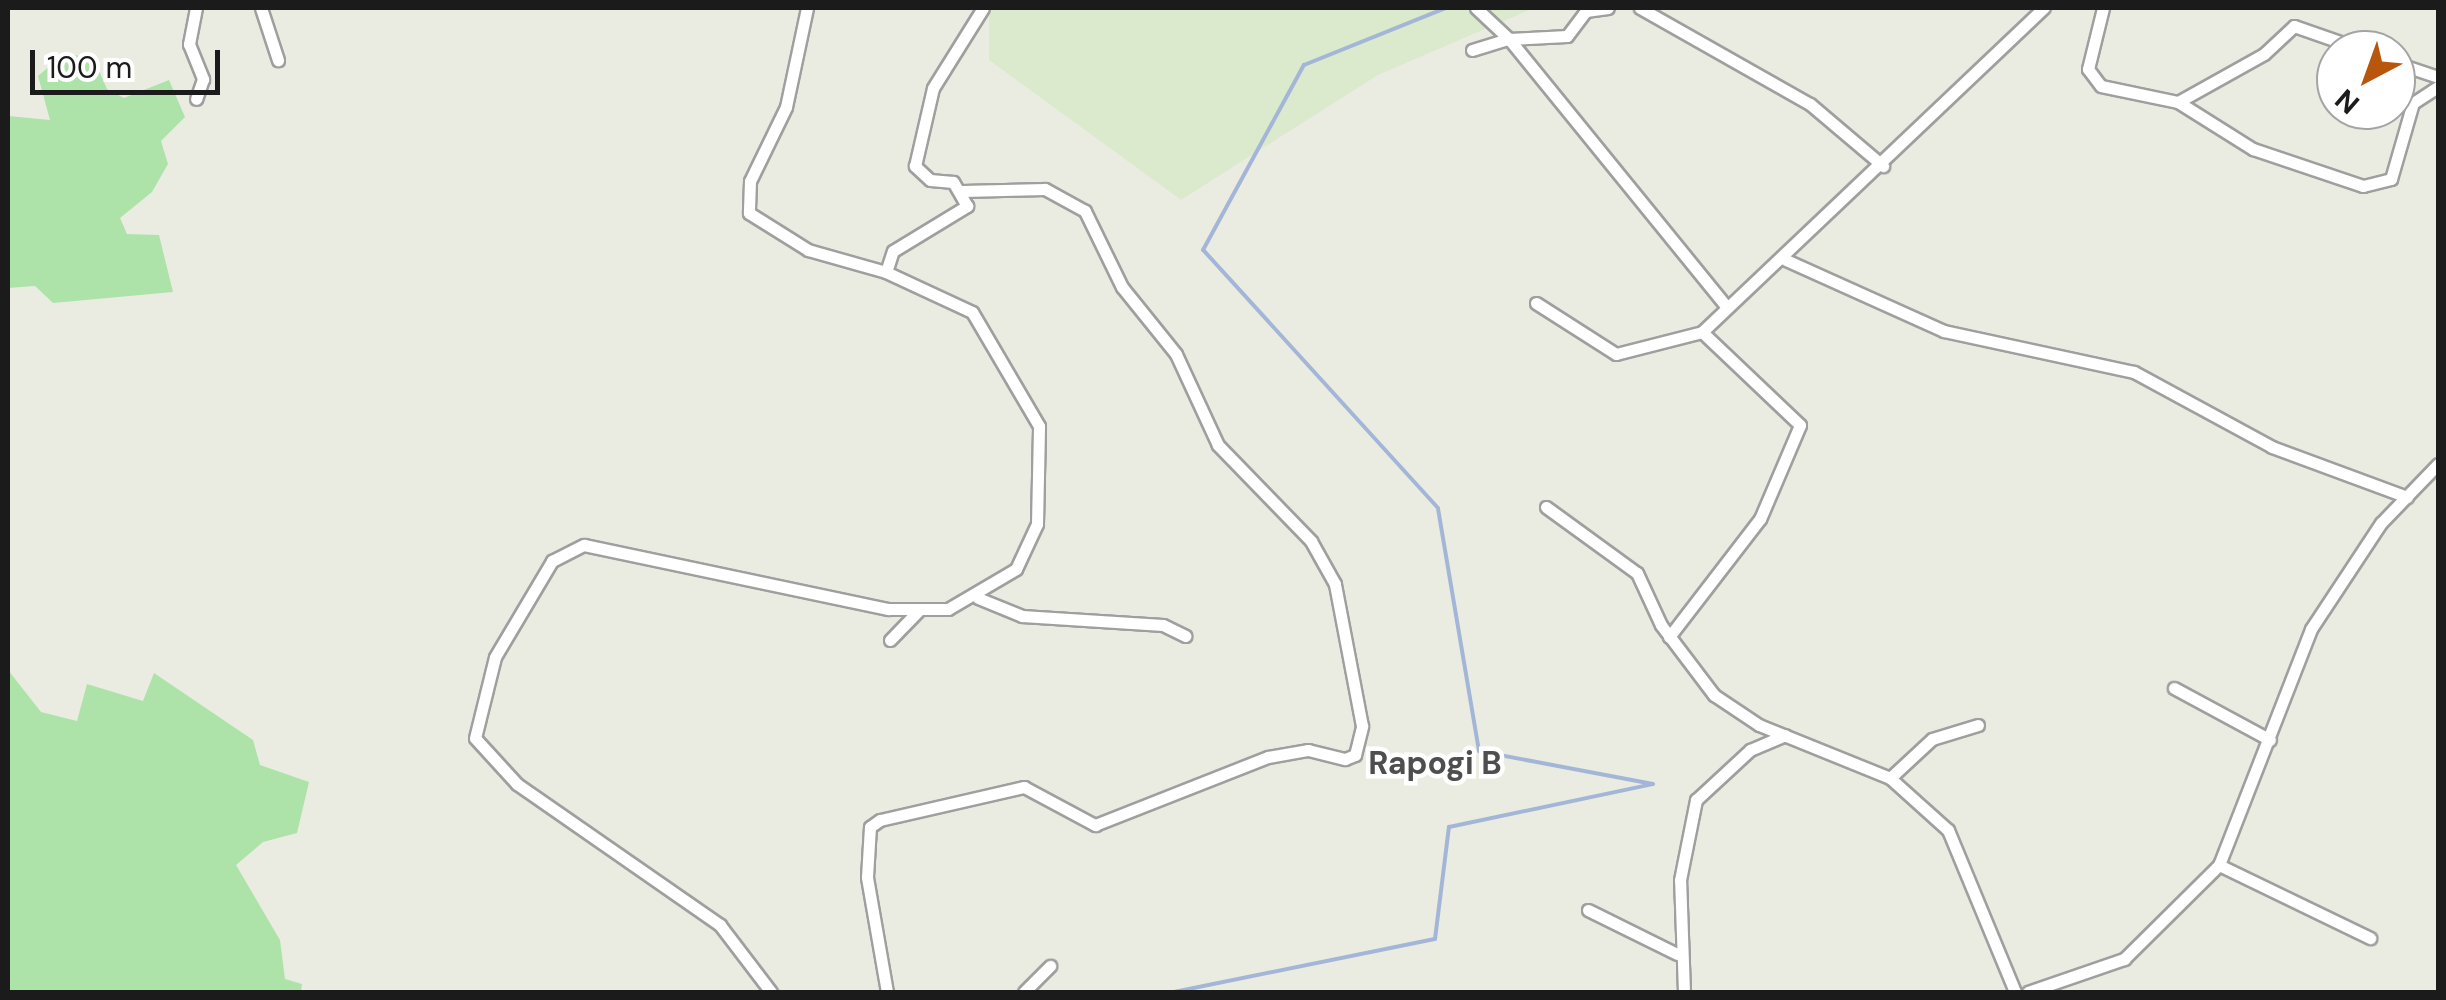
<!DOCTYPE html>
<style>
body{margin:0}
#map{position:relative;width:2446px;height:1000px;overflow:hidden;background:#ebece1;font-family:"DM Sans",sans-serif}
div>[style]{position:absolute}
.farmland>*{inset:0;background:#dbeacd}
.grass>*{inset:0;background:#ade3a9}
.stream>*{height:4px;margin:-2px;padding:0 2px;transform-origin:2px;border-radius:2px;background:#a4b6d7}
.roads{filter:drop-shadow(2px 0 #9f9f9f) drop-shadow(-2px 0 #9f9f9f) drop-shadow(0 2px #9f9f9f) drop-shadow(0 -2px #9f9f9f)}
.street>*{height:11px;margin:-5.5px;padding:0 5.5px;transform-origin:5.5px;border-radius:5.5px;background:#fff}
span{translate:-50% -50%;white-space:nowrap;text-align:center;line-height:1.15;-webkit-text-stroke:9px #fff;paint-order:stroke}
.quarter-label{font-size:32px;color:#4e4e4e;font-weight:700}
.frame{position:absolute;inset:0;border:10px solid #1b1b1b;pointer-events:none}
.north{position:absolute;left:2316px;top:30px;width:100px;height:100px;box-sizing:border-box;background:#fff;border:2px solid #a4a4a4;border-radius:50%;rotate:221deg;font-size:28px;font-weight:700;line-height:40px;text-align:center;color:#1b1b1b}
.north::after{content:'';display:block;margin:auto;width:35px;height:45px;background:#b8560e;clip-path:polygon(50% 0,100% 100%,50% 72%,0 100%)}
.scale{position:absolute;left:30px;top:50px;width:190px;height:45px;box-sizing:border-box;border:5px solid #1b1b1b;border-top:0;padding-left:12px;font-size:30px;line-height:35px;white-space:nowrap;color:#1b1b1b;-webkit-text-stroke:8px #fff;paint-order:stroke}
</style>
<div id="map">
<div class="farmland">
<i style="clip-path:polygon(989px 8px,1534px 8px,1378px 75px,1181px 200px,989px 60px)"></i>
</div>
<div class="grass">
<i style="clip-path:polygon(65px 53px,94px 59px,107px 89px,124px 98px,169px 80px,185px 117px,161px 141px,168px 164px,152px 192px,120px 218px,127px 234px,159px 235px,173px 292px,53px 303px,35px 286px,8px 288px,8px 116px,50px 120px,38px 76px)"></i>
<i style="clip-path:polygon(8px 670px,41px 712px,77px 721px,87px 684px,143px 701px,154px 673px,253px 740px,260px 765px,309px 782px,297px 833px,263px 842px,236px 865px,280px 940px,285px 979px,302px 984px,301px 992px,8px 992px)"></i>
</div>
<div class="stream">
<i style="left:1174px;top:992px;width:266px;rotate:-11.5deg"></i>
<i style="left:1435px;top:939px;width:113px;rotate:-82.9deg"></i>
<i style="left:1449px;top:827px;width:208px;rotate:-11.9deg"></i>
<i style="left:1653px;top:784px;width:177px;rotate:-169.3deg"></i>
<i style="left:1479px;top:751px;width:246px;rotate:-99.6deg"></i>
<i style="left:1438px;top:508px;width:349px;rotate:-132.3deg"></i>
<i style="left:1203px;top:250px;width:211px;rotate:-61.4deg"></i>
<i style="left:1304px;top:65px;width:153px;rotate:-21.9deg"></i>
</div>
<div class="roads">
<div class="street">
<i style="left:196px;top:8px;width:37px;rotate:101deg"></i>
<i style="left:189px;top:44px;width:38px;rotate:68deg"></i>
<i style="left:203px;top:79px;width:21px;rotate:109deg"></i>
<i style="left:261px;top:8px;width:55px;rotate:71.9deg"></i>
<i style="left:807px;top:8px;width:101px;rotate:102deg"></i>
<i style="left:786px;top:107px;width:82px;rotate:115.9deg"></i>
<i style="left:750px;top:181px;width:32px;rotate:92deg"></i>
<i style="left:749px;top:213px;width:70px;rotate:32.1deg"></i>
<i style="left:808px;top:250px;width:81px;rotate:15.8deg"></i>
<i style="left:1476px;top:8px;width:45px;rotate:43.2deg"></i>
<i style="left:1509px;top:39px;width:58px;rotate:-3deg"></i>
<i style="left:1567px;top:36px;width:31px;rotate:-53deg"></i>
<i style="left:1586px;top:11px;width:22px;rotate:-8deg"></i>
<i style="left:1640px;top:8px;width:195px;rotate:29.5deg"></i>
<i style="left:1810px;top:104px;width:96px;rotate:40.3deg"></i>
<i style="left:2103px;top:8px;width:63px;rotate:103.8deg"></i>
<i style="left:2088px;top:69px;width:21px;rotate:53deg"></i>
<i style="left:2101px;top:86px;width:79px;rotate:11.7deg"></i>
<i style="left:2178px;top:102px;width:89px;rotate:32.1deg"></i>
<i style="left:2253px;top:149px;width:116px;rotate:18.6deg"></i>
<i style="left:2363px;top:186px;width:29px;rotate:-14deg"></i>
<i style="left:2391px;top:179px;width:79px;rotate:-73.9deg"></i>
<i style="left:2413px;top:103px;width:30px;rotate:-33deg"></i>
<i style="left:1472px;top:50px;width:39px;rotate:-17deg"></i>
<i style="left:1509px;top:39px;width:345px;rotate:50.9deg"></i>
<i style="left:2396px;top:63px;width:44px;rotate:18.4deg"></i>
<i style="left:2178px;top:102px;width:98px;rotate:-29.2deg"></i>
<i style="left:2264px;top:54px;width:41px;rotate:-43deg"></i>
<i style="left:2294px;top:26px;width:73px;rotate:19.2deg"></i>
<i style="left:1786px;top:260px;width:173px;rotate:24.2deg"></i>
<i style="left:1944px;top:331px;width:194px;rotate:12.2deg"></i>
<i style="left:2134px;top:372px;width:157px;rotate:28.5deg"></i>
<i style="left:2272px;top:447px;width:144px;rotate:20.3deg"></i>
<i style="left:1536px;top:303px;width:95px;rotate:32.5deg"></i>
<i style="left:1616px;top:354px;width:89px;rotate:-14.3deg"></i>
<i style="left:1702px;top:332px;width:471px;rotate:-43.5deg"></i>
<i style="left:1546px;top:507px;width:112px;rotate:36deg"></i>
<i style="left:1637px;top:573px;width:57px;rotate:65.2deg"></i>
<i style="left:1661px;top:625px;width:88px;rotate:52.9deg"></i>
<i style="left:1714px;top:695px;width:54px;rotate:33.7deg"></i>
<i style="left:1759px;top:725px;width:141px;rotate:22deg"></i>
<i style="left:1890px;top:778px;width:78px;rotate:41.9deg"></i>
<i style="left:1948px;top:830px;width:175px;rotate:67.5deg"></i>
<i style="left:978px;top:598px;width:48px;rotate:22.2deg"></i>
<i style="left:1022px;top:616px;width:141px;rotate:3.7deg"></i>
<i style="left:1163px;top:625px;width:25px;rotate:26deg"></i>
<i style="left:1669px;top:637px;width:149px;rotate:-52.4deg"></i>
<i style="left:1760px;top:519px;width:102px;rotate:-66.9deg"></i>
<i style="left:1800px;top:425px;width:135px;rotate:-136.5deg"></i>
<i style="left:890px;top:640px;width:43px;rotate:-45.9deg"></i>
<i style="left:2174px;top:688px;width:109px;rotate:28.4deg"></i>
<i style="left:1890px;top:778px;width:57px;rotate:-42.9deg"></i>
<i style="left:1932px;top:739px;width:48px;rotate:-16.9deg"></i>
<i style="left:2219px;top:865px;width:168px;rotate:25.8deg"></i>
<i style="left:1588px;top:910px;width:99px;rotate:26.3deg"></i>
<i style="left:771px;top:992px;width:84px;rotate:-127.3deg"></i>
<i style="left:720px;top:925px;width:247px;rotate:-145.2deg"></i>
<i style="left:517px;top:784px;width:62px;rotate:-132.4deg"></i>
<i style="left:475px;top:738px;width:83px;rotate:-76.1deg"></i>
<i style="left:495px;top:657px;width:112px;rotate:-59.3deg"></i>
<i style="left:552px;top:561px;width:36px;rotate:-27deg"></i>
<i style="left:584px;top:545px;width:311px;rotate:11.9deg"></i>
<i style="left:888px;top:609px;width:60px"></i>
<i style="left:948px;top:609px;width:79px;rotate:-30.5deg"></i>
<i style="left:1016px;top:569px;width:50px;rotate:-65deg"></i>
<i style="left:1037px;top:524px;width:98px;rotate:-88.8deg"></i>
<i style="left:1039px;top:426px;width:132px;rotate:-120.4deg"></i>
<i style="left:972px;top:312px;width:95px;rotate:-155.1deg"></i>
<i style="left:886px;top:272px;width:22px;rotate:-72deg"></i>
<i style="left:893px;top:251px;width:87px;rotate:-31.3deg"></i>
<i style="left:967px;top:206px;width:28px;rotate:-120deg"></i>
<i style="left:953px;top:182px;width:23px;rotate:-175deg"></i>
<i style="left:930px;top:180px;width:21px;rotate:-137deg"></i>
<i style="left:915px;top:166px;width:80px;rotate:-77deg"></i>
<i style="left:933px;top:88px;width:94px;rotate:-58deg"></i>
<i style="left:887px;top:992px;width:117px;rotate:-99.9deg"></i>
<i style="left:867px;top:877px;width:50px;rotate:-86.6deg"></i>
<i style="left:870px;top:827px;width:12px;rotate:-35deg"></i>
<i style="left:880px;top:820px;width:148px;rotate:-12.9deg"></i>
<i style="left:1024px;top:787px;width:81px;rotate:28.2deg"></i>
<i style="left:1095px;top:825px;width:186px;rotate:-21.5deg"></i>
<i style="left:1268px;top:757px;width:41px;rotate:-9.9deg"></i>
<i style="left:1308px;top:750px;width:38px;rotate:14deg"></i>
<i style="left:1345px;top:759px;width:11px;rotate:-22deg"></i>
<i style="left:1355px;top:755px;width:30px;rotate:-76deg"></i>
<i style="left:1362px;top:726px;width:145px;rotate:-100.8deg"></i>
<i style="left:1335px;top:584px;width:49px;rotate:-119.2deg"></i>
<i style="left:1311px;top:541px;width:134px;rotate:-134.1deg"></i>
<i style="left:1218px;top:445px;width:100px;rotate:-114.8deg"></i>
<i style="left:1176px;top:354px;width:86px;rotate:-128.9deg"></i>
<i style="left:1122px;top:287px;width:85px;rotate:-116deg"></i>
<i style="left:1085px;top:211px;width:46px;rotate:-151.2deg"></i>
<i style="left:1045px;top:189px;width:83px;rotate:178.6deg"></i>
<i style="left:1024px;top:992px;width:37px;rotate:-45deg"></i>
<i style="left:1684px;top:992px;width:112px;rotate:-92deg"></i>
<i style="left:1680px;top:880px;width:82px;rotate:-78.7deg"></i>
<i style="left:1696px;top:800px;width:74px;rotate:-42.8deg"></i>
<i style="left:1750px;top:750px;width:38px;rotate:-23deg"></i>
<i style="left:2028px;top:992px;width:102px;rotate:-19deg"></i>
<i style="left:2124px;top:959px;width:134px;rotate:-44.7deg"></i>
<i style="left:2219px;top:865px;width:253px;rotate:-68.7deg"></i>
<i style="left:2311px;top:629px;width:127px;rotate:-56.6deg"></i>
<i style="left:2381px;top:523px;width:82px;rotate:-46deg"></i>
</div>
</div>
<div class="quarter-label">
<span style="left:1435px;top:763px">Rapogi B</span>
</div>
<div class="frame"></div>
<div class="north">N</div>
<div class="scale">100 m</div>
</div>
